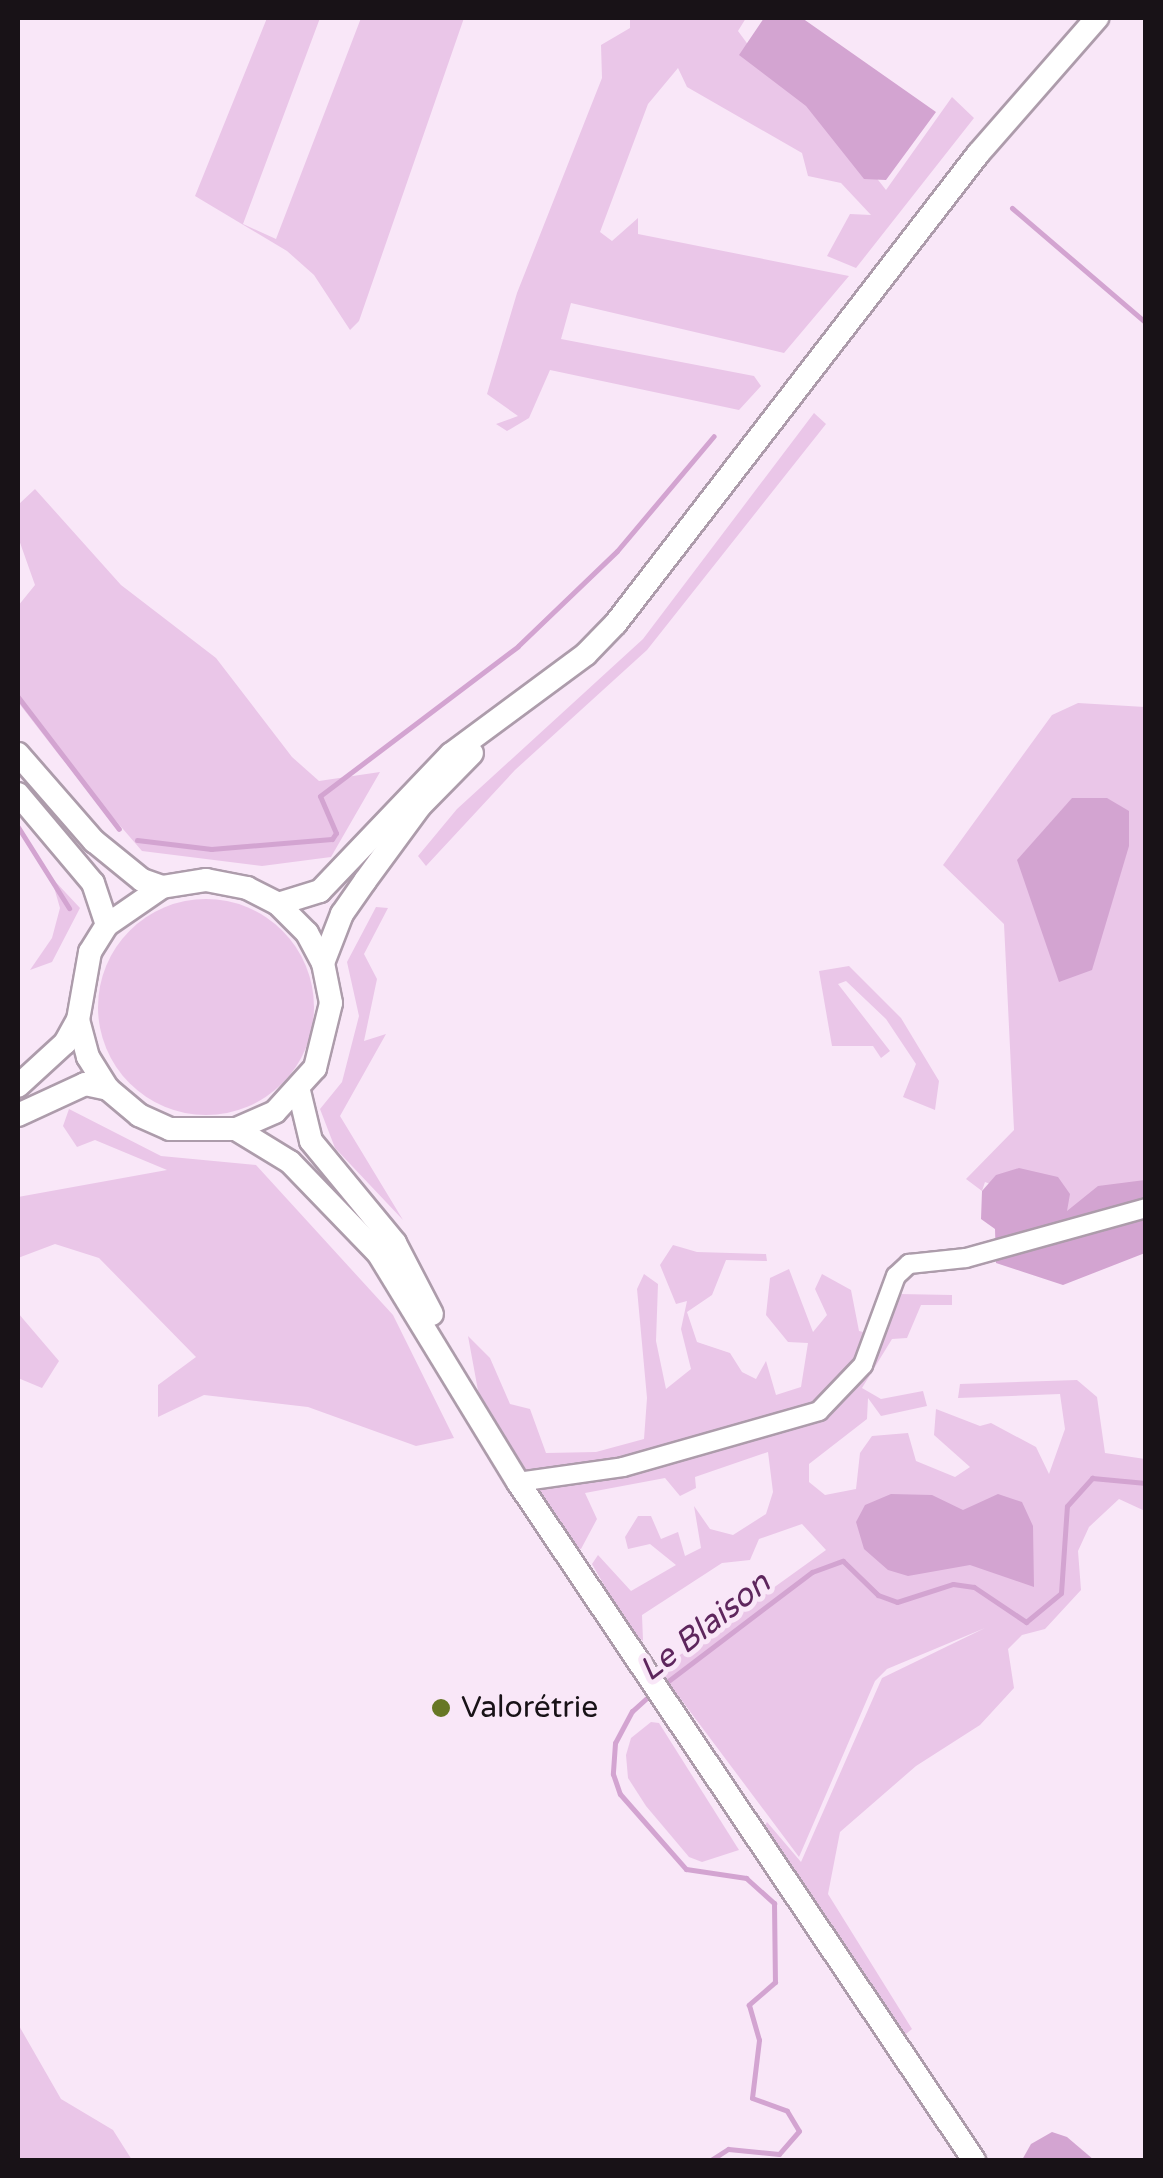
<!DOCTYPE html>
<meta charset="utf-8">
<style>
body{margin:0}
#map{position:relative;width:1163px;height:2178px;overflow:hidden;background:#f9e7f8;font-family:"Varela Round",sans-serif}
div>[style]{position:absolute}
.green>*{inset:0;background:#eac6e8}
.round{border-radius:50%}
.water>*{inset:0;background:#d3a4d1}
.stream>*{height:5px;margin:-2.5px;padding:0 2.5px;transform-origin:2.5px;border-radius:2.5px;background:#d3a4d1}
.roads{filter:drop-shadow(2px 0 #ad9cab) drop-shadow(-2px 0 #ad9cab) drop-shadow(0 2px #ad9cab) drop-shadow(0 -2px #ad9cab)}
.minor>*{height:18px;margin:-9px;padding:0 9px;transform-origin:9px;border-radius:9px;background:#fff}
.major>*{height:22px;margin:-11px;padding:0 11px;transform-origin:11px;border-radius:11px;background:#fff}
.dots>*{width:28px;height:28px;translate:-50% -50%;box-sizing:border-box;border:5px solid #f9e7f8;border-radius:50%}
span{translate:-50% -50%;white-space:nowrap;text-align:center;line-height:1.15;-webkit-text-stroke:10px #f9e7f8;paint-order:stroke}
.poi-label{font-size:30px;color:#181217}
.left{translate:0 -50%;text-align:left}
.water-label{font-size:32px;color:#5e265d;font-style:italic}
.frame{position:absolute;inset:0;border:20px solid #181217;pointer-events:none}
</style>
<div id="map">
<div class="green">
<i style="clip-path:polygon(267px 18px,320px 18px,243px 224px,276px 239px,361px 18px,464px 18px,359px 321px,350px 330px,314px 275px,287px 251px,195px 196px)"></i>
<i style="clip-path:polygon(630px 18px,746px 18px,738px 31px,763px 65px,825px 112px,886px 190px,952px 97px,974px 118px,856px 268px,827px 256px,850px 214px,871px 215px,841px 183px,808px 176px,802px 153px,687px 87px,678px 68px,648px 104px,600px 232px,612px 241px,638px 218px,638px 234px,849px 276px,784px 353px,571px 303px,561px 339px,754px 376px,761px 386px,739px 410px,550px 370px,529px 418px,507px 431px,496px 424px,518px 416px,487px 394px,517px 293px,602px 78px,601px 45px,630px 28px)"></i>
<i style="clip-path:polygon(814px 413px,826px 424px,647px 650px,515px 770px,426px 866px,418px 856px,457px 809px,643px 639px)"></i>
<i style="clip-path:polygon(35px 489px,121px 585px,216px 658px,292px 757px,319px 781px,380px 772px,331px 857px,262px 866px,142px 851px,59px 755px,18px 702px,18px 606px,35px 585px,18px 537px,18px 505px)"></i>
<i style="clip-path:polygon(1078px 703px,1145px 707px,1145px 1200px,1065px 1213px,985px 1182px,982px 1191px,966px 1179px,1014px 1130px,1004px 924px,943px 865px,1052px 715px)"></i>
<i style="clip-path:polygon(51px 877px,80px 908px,52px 962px,30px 970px,52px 938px,60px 908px)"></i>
<i class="round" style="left:98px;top:899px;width:216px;height:216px"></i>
<i style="clip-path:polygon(376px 907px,388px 908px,364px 954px,377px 979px,364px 1041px,386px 1034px,340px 1116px,403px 1220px,335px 1148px,320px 1109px,342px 1082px,359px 1016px,347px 962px)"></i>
<i style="clip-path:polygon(849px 966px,901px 1018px,939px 1081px,935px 1110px,903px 1097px,916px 1064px,886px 1019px,846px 981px,838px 984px,890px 1051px,881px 1058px,873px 1046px,832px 1046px,819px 971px)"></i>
<i style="clip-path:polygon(69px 1109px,161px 1156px,256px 1165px,393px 1315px,454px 1438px,416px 1446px,308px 1407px,204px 1395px,158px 1417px,158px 1385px,196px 1357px,99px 1258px,55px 1244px,18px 1258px,18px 1197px,167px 1170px,95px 1140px,77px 1147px,63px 1126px)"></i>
<i style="clip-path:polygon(673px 1245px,697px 1252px,766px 1254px,767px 1261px,726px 1260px,712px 1295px,687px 1312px,697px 1342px,730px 1353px,742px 1372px,756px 1379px,766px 1361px,776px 1395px,801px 1387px,808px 1343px,788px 1342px,766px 1315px,770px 1278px,789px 1269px,813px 1332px,827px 1315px,815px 1289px,822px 1274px,851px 1290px,859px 1331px,884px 1337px,899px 1294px,952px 1295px,952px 1305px,921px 1305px,907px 1338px,892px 1339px,862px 1388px,881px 1399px,923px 1391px,927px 1406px,881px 1416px,868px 1398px,867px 1419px,809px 1464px,809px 1482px,825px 1495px,856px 1489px,860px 1453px,872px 1436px,908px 1433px,916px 1461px,955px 1477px,970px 1467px,934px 1435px,936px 1409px,980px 1426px,991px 1423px,1036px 1447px,1049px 1474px,1065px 1429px,1060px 1394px,958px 1398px,960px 1384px,1077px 1380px,1097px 1397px,1105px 1453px,1145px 1459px,1145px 1511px,1119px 1499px,1089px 1527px,1078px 1551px,1081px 1590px,1045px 1629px,1022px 1635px,1008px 1649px,1014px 1688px,980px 1725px,916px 1766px,840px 1832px,828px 1894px,912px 2029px,900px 2039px,763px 1829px,767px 1822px,801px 1862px,882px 1678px,985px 1628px,887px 1669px,875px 1681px,799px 1857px,659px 1670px,826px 1550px,802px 1524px,759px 1539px,750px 1560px,722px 1563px,642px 1615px,643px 1641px,629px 1629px,592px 1564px,598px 1555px,631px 1591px,676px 1565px,650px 1544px,628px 1549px,625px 1537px,638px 1516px,651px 1516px,661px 1539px,678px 1532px,685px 1556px,701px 1548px,694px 1506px,710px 1529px,733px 1535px,766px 1514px,773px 1492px,768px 1452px,695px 1477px,696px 1488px,680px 1496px,665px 1478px,585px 1493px,597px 1519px,581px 1549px,570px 1547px,479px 1396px,468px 1336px,490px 1358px,510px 1404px,530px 1409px,546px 1453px,596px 1452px,644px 1439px,647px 1398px,637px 1289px,644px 1274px,658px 1284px,656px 1341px,666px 1389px,691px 1369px,681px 1329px,687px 1301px,676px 1304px,660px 1265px)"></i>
<i style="clip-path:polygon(18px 1313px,59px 1361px,42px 1388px,18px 1378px)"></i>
<i style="clip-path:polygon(651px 1722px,659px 1723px,739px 1850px,702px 1862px,689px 1857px,646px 1806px,628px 1778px,626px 1755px,631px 1738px)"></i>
<i style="clip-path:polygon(18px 2024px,61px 2099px,113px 2130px,132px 2160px,18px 2160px)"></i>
</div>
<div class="water">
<i style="clip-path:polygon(764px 18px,802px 18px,936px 112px,886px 180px,864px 179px,806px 106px,739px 55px)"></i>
<i style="clip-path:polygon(1072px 798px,1107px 798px,1129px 811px,1129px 846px,1092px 970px,1059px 982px,1017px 860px)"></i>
<i style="clip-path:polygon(1019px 1168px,1058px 1177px,1070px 1194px,1067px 1211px,1098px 1186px,1145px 1180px,1145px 1253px,1063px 1285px,996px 1263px,995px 1229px,981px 1219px,982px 1191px,996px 1175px)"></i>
<i style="clip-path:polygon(891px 1494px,932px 1495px,963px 1510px,998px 1494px,1022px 1502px,1033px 1526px,1034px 1587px,970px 1565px,908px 1576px,888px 1570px,864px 1549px,856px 1522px,865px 1505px)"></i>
<i style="clip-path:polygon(1052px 2132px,1067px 2137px,1094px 2160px,1022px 2160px,1031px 2144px)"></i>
</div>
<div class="stream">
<i style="left:1012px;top:208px;width:177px;rotate:40.6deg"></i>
<i style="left:18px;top:697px;width:166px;rotate:52.6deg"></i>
<i style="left:18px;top:827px;width:96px;rotate:57.8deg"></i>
<i style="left:137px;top:840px;width:75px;rotate:6.9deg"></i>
<i style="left:211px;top:849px;width:121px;rotate:-4.7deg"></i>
<i style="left:332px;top:839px;width:7px;rotate:-56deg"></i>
<i style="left:336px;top:833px;width:40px;rotate:-113.4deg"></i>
<i style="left:320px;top:796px;width:248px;rotate:-37.1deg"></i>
<i style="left:518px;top:646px;width:137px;rotate:-43.8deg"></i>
<i style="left:617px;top:551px;width:150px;rotate:-49.9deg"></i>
<i style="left:663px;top:1685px;width:187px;rotate:-37.2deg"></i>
<i style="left:812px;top:1572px;width:33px;rotate:-20deg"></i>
<i style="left:843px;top:1561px;width:49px;rotate:44.2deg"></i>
<i style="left:878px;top:1595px;width:20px;rotate:20deg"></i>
<i style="left:897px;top:1602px;width:59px;rotate:-17.8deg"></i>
<i style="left:953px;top:1584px;width:21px;rotate:8deg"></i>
<i style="left:974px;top:1587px;width:63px;rotate:33.9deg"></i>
<i style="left:1026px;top:1622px;width:45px;rotate:-39.6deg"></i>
<i style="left:1061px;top:1593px;width:87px;rotate:-86.1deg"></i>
<i style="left:1067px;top:1506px;width:38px;rotate:-48deg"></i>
<i style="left:1092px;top:1478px;width:54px;rotate:5.3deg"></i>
<i style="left:650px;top:1695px;width:24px;rotate:138deg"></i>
<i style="left:632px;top:1711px;width:36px;rotate:118deg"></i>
<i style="left:615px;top:1743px;width:31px;rotate:94deg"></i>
<i style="left:613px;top:1774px;width:21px;rotate:71deg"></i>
<i style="left:620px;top:1794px;width:100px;rotate:48.7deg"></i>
<i style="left:686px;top:1869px;width:61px;rotate:8.5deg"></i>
<i style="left:746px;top:1878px;width:38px;rotate:42deg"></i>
<i style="left:774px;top:1903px;width:79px;rotate:89.3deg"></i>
<i style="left:775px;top:1982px;width:35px;rotate:139deg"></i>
<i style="left:749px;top:2005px;width:36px;rotate:74deg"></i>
<i style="left:759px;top:2040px;width:58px;rotate:96.9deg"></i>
<i style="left:752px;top:2098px;width:37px;rotate:20deg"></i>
<i style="left:787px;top:2111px;width:23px;rotate:59deg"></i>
<i style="left:799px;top:2131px;width:30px;rotate:131deg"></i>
<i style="left:779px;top:2154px;width:51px;rotate:-174.4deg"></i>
<i style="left:728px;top:2149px;width:20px;rotate:147deg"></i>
</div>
<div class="roads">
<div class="minor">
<i style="left:518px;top:1482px;width:106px;rotate:-8.1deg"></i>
<i style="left:623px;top:1467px;width:204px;rotate:-15.9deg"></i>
<i style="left:819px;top:1411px;width:64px;rotate:-46.3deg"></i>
<i style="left:863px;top:1365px;width:95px;rotate:-69.7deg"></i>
<i style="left:896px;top:1276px;width:18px;rotate:-43deg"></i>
<i style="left:909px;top:1264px;width:57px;rotate:-6deg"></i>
<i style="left:966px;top:1258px;width:187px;rotate:-15.5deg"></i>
</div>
<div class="major">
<i style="left:18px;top:754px;width:116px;rotate:48.9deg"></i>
<i style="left:94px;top:841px;width:62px;rotate:39.1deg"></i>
<i style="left:142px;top:880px;width:21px;rotate:19deg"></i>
<i style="left:18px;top:794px;width:116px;rotate:49.9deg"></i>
<i style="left:93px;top:883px;width:44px;rotate:71.6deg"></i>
<i style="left:278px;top:904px;width:41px;rotate:45deg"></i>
<i style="left:307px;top:933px;width:34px;rotate:62deg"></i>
<i style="left:323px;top:963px;width:41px;rotate:78.7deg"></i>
<i style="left:331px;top:1003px;width:67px;rotate:103.8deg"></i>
<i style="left:315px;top:1068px;width:59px;rotate:132.3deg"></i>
<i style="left:275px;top:1112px;width:43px;rotate:156.4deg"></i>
<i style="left:236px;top:1129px;width:66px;rotate:180deg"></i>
<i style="left:170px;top:1129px;width:34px;rotate:-156deg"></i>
<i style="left:139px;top:1115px;width:40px;rotate:-140deg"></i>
<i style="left:108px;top:1089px;width:38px;rotate:-122deg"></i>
<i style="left:88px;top:1057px;width:38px;rotate:-105deg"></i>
<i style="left:78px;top:1020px;width:69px;rotate:-80deg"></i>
<i style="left:90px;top:952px;width:32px;rotate:-58deg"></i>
<i style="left:107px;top:925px;width:67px;rotate:-34.6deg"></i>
<i style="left:162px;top:887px;width:45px;rotate:-9deg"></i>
<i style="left:206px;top:880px;width:42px;rotate:11deg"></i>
<i style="left:247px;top:888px;width:35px;rotate:27deg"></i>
<i style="left:278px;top:904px;width:44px;rotate:-17.2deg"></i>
<i style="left:320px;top:891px;width:190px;rotate:-46.3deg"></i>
<i style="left:451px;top:754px;width:168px;rotate:-36.5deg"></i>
<i style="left:586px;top:654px;width:43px;rotate:-45.9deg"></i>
<i style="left:616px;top:623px;width:592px;rotate:-52.34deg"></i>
<i style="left:978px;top:154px;width:181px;rotate:-48.8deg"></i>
<i style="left:323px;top:963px;width:53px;rotate:-68.8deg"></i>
<i style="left:342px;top:914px;width:40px;rotate:-55.1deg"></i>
<i style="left:365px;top:881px;width:93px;rotate:-53.7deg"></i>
<i style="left:420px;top:806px;width:74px;rotate:-45.5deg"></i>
<i style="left:18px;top:1086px;width:64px;rotate:-42.5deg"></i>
<i style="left:65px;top:1043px;width:26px;rotate:-61deg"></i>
<i style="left:299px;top:1091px;width:51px;rotate:76.5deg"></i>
<i style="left:311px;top:1141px;width:132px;rotate:50.5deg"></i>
<i style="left:395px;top:1243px;width:80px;rotate:62.5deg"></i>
<i style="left:18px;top:1115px;width:74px;rotate:-24.8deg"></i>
<i style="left:85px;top:1084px;width:24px;rotate:12deg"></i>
<i style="left:236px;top:1129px;width:63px;rotate:31.4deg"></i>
<i style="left:290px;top:1162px;width:127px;rotate:46deg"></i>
<i style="left:378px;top:1253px;width:268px;rotate:58.6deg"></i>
<i style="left:518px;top:1482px;width:817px;rotate:56.08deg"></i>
</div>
</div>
<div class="dots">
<i style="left:441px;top:1708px;background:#677725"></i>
</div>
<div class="poi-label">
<span class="left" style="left:461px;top:1708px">Valorétrie</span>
</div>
<div class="water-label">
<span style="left:705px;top:1627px;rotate:-38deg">Le Blaison</span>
</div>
<div class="frame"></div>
</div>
